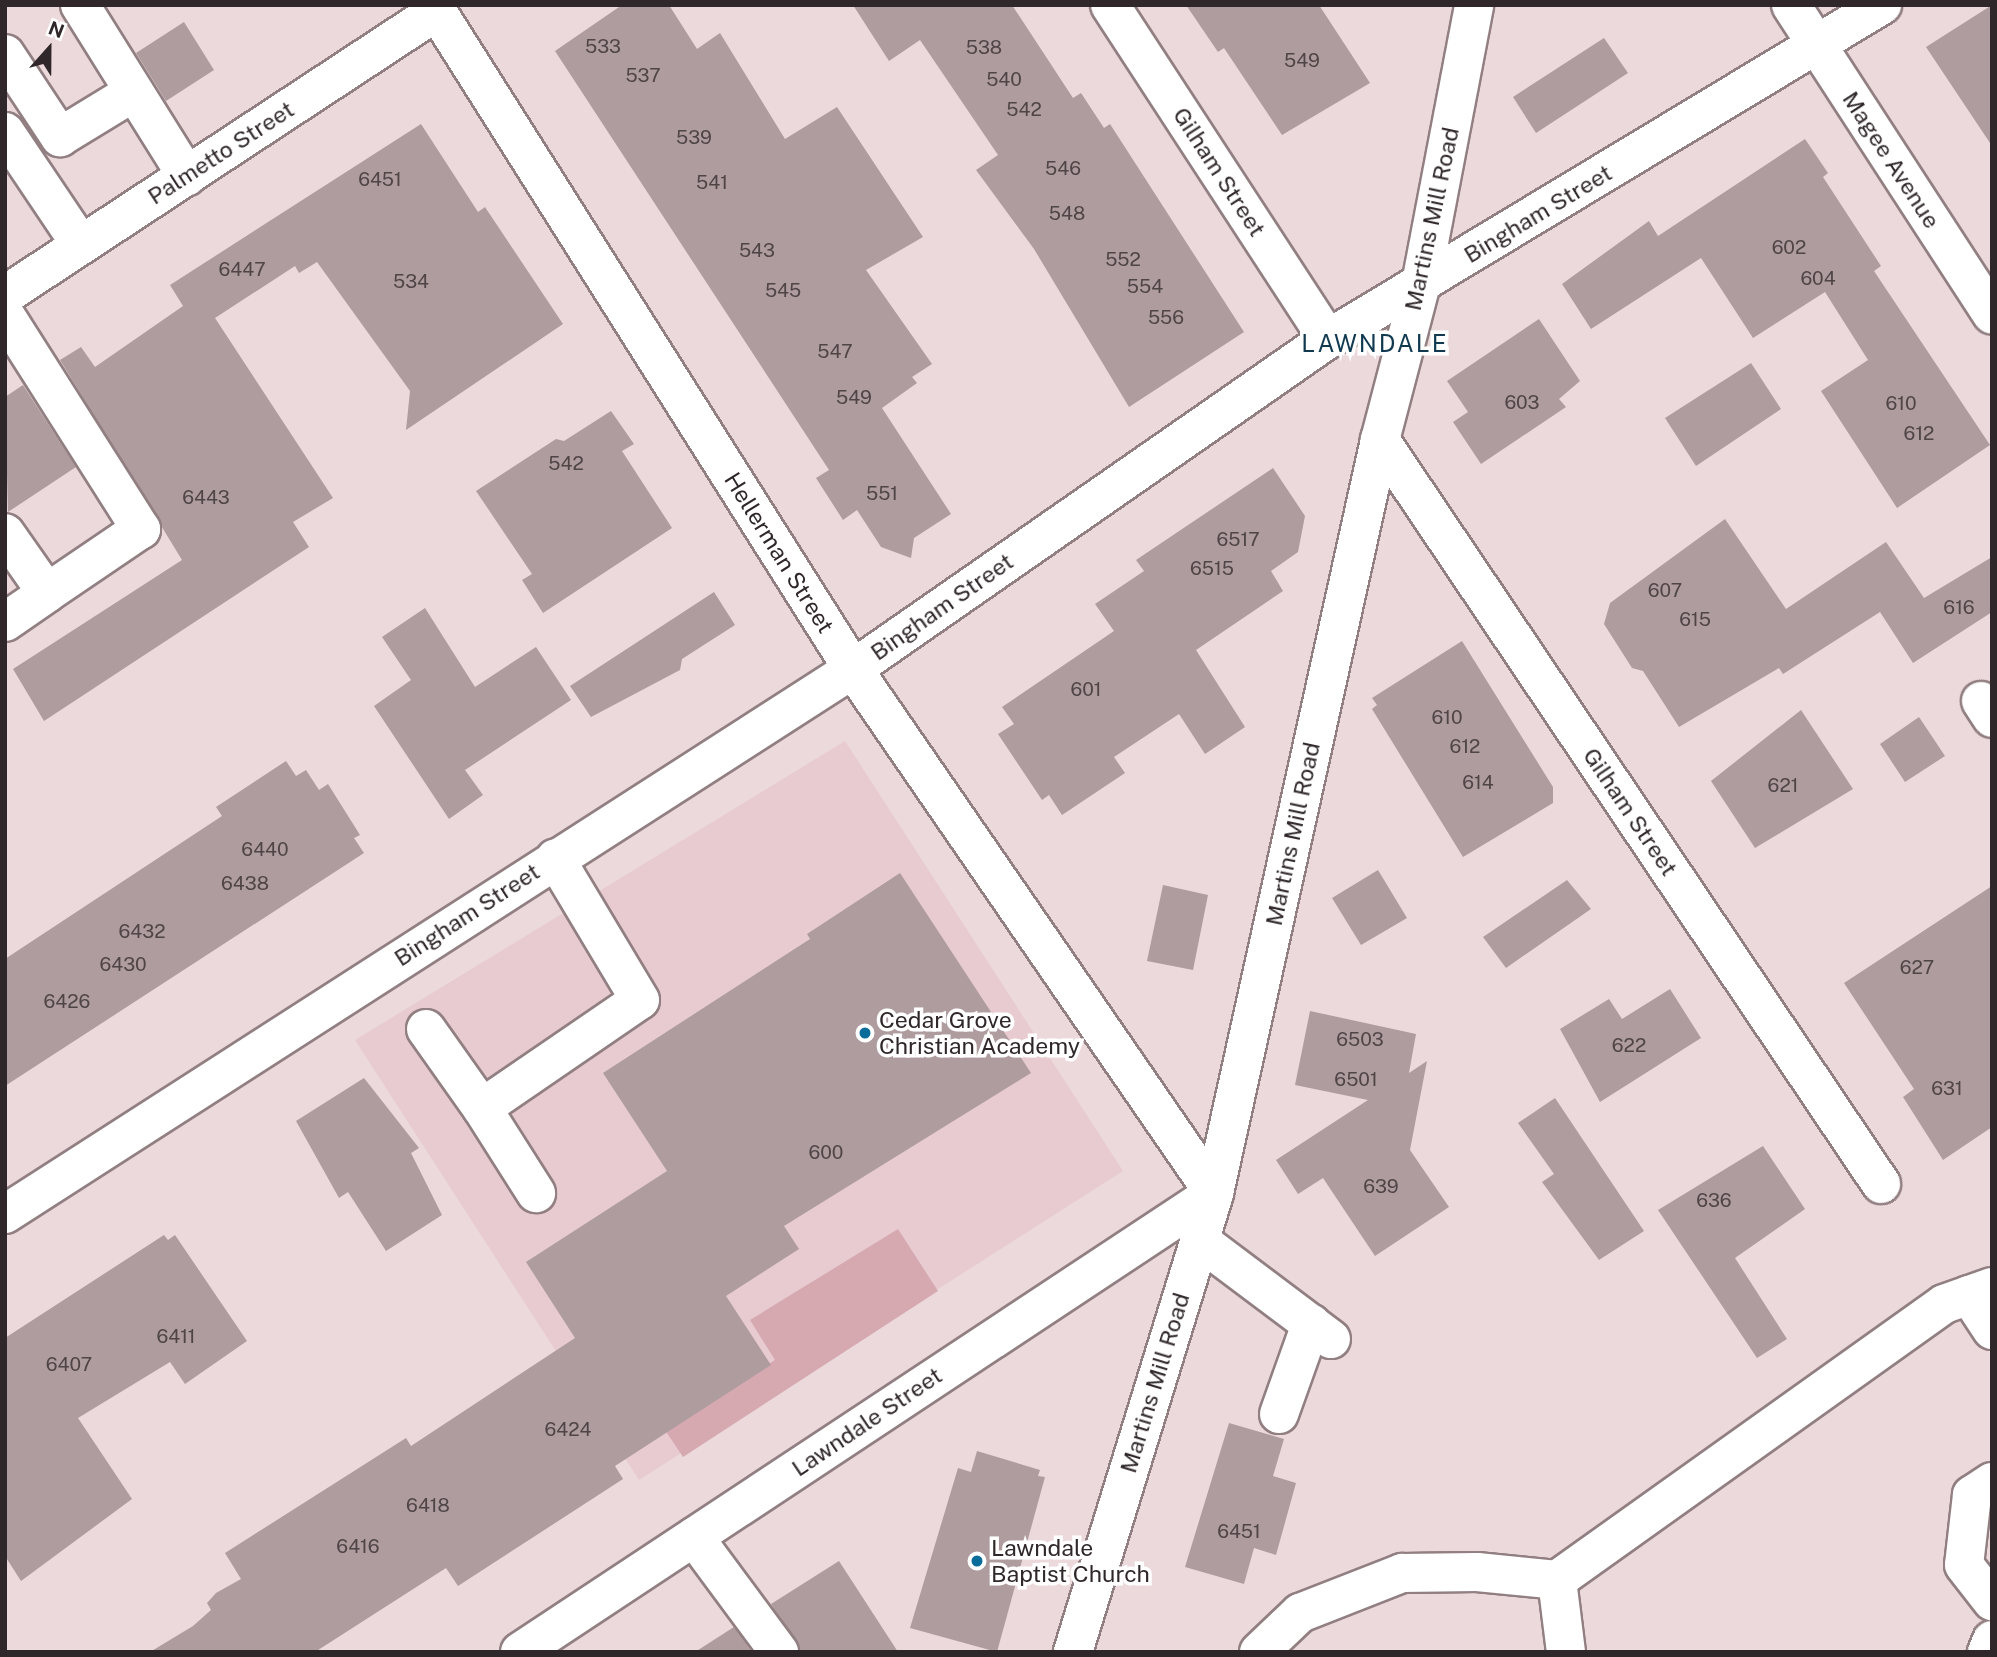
<!DOCTYPE html>
<style>
body{margin:0}
#map{position:relative;width:1997px;height:1657px;overflow:hidden;background:#ecd9dc;font-family:"Public Sans",sans-serif}
div>[style]{position:absolute}
.built>*{inset:0;background:#e7cbd0}
.green>*{inset:0;background:#d6a9b1}
.building>*{inset:0;background:#ae9c9f}
.roads{filter:drop-shadow(2px 0 #917f82) drop-shadow(-2px 0 #917f82) drop-shadow(0 2px #917f82) drop-shadow(0 -2px #917f82)}
.minor>*{height:38px;margin:-19px;padding:0 19px;transform-origin:19px;border-radius:19px;background:#fff}
.dots>*{width:19px;height:19px;translate:-50% -50%;box-sizing:border-box;border:4px solid #fff;border-radius:50%}
span{translate:-50% -50%;white-space:nowrap;text-align:center;line-height:1.15;-webkit-text-stroke:7px #fff;paint-order:stroke}
.number-label{font-size:19px;color:#4f4446}
.number-label span{-webkit-text-stroke-width:0}
.street-label{font-size:23px;color:#2f2729}
.poi-label{font-size:23px;color:#2f2729}
.left{translate:0 -50%;text-align:left}
.neighbourhood-label{font-size:24px;color:#113a51;letter-spacing:2px}
.frame{position:absolute;inset:0;border:7px solid #2f2729;pointer-events:none}
.north{position:absolute;left:14px;top:14px;width:70px;height:70px;-webkit-text-stroke:5px #fff;paint-order:stroke;rotate:21deg;font-size:19px;font-weight:700;line-height:28px;text-align:center;color:#2f2729}
.north::after{content:'';display:block;margin:auto;width:24px;height:32px;background:#2f2729;clip-path:polygon(50% 0,100% 100%,50% 72%,0 100%)}
</style>
<div id="map">
<div class="built">
<i style="clip-path:polygon(845px 741px,1123px 1171px,639px 1480px,355px 1040px)"></i>
</div>
<div class="green">
<i style="clip-path:polygon(898px 1229px,938px 1291px,683px 1457px,665px 1430px,775px 1360px,750px 1320px)"></i>
</div>
<div class="building">
<i style="clip-path:polygon(622px 5px,669px 5px,697px 49px,720px 33px,785px 139px,837px 107px,923px 237px,866px 270px,932px 364px,912px 377px,917px 383px,882px 408px,951px 514px,914px 538px,911px 558px,881px 547px,857px 510px,843px 520px,816px 478px,829px 470px,555px 51px)"></i>
<i style="clip-path:polygon(853px 5px,1012px 5px,1073px 98px,1081px 93px,1104px 128px,1110px 124px,1244px 332px,1129px 407px,1034px 249px,976px 170px,998px 155px,920px 40px,889px 61px)"></i>
<i style="clip-path:polygon(1186px 5px,1319px 5px,1370px 83px,1282px 135px,1224px 48px,1218px 52px)"></i>
<i style="clip-path:polygon(1992px 5px,1992px 146px,1926px 47px)"></i>
<i style="clip-path:polygon(184px 22px,214px 70px,166px 101px,136px 53px)"></i>
<i style="clip-path:polygon(1604px 38px,1628px 73px,1536px 133px,1513px 97px)"></i>
<i style="clip-path:polygon(421px 124px,478px 212px,485px 207px,563px 324px,406px 430px,410px 391px,317px 262px,299px 273px,295px 266px,215px 318px,333px 498px,293px 522px,309px 547px,44px 721px,13px 669px,182px 560px,60px 360px,81px 347px,95px 367px,183px 306px,170px 285px)"></i>
<i style="clip-path:polygon(1805px 139px,1828px 173px,1823px 177px,1881px 266px,1874px 271px,1990px 445px,1897px 508px,1821px 391px,1868px 360px,1825px 292px,1753px 338px,1701px 258px,1591px 329px,1562px 284px,1649px 221px,1658px 236px)"></i>
<i style="clip-path:polygon(1539px 319px,1580px 381px,1559px 399px,1566px 407px,1481px 464px,1453px 422px,1468px 412px,1447px 381px)"></i>
<i style="clip-path:polygon(1751px 363px,1781px 409px,1696px 466px,1665px 418px)"></i>
<i style="clip-path:polygon(23px 385px,76px 467px,8px 512px,5px 397px)"></i>
<i style="clip-path:polygon(611px 411px,634px 444px,622px 451px,672px 528px,543px 613px,522px 580px,532px 574px,476px 491px,556px 439px,564px 441px)"></i>
<i style="clip-path:polygon(1273px 468px,1305px 516px,1298px 552px,1271px 571px,1283px 591px,1196px 650px,1245px 727px,1205px 754px,1179px 714px,1114px 757px,1125px 773px,1062px 815px,1049px 795px,1042px 800px,998px 734px,1014px 724px,1002px 707px,1114px 631px,1095px 604px,1144px 571px,1136px 560px)"></i>
<i style="clip-path:polygon(1725px 519px,1786px 609px,1886px 542px,1924px 598px,1992px 557px,1992px 612px,1913px 663px,1880px 612px,1783px 674px,1779px 668px,1679px 727px,1643px 671px,1632px 668px,1604px 624px,1610px 603px)"></i>
<i style="clip-path:polygon(714px 592px,735px 625px,682px 659px,680px 670px,591px 717px,570px 686px)"></i>
<i style="clip-path:polygon(425px 608px,475px 687px,536px 647px,571px 700px,465px 770px,483px 795px,449px 819px,374px 706px,411px 680px,382px 637px)"></i>
<i style="clip-path:polygon(1462px 641px,1553px 787px,1553px 803px,1463px 857px,1372px 709px,1377px 705px,1372px 698px)"></i>
<i style="clip-path:polygon(1801px 710px,1853px 789px,1755px 848px,1711px 781px)"></i>
<i style="clip-path:polygon(1919px 717px,1945px 756px,1905px 782px,1880px 744px)"></i>
<i style="clip-path:polygon(286px 761px,296px 776px,306px 770px,319px 790px,328px 784px,360px 835px,354px 838px,364px 853px,5px 1086px,5px 959px,222px 816px,216px 807px)"></i>
<i style="clip-path:polygon(1378px 870px,1407px 918px,1361px 945px,1332px 898px)"></i>
<i style="clip-path:polygon(900px 873px,1031px 1073px,784px 1226px,799px 1249px,726px 1296px,771px 1365px,615px 1466px,623px 1479px,458px 1586px,446px 1568px,315px 1652px,150px 1652px,193px 1626px,211px 1610px,207px 1603px,216px 1593px,241px 1579px,225px 1553px,406px 1438px,411px 1446px,575px 1338px,526px 1262px,667px 1171px,603px 1073px,810px 939px,807px 934px)"></i>
<i style="clip-path:polygon(1567px 880px,1591px 909px,1506px 968px,1483px 937px)"></i>
<i style="clip-path:polygon(1163px 885px,1208px 895px,1193px 970px,1147px 961px)"></i>
<i style="clip-path:polygon(1992px 886px,1992px 1127px,1943px 1160px,1903px 1097px,1914px 1089px,1844px 983px)"></i>
<i style="clip-path:polygon(1670px 989px,1701px 1038px,1600px 1102px,1560px 1029px,1609px 999px,1622px 1019px)"></i>
<i style="clip-path:polygon(1310px 1011px,1416px 1034px,1409px 1073px,1427px 1061px,1410px 1150px,1449px 1207px,1375px 1256px,1323px 1178px,1298px 1194px,1276px 1160px,1368px 1100px,1295px 1085px)"></i>
<i style="clip-path:polygon(364px 1078px,419px 1148px,411px 1153px,442px 1215px,386px 1251px,348px 1192px,339px 1198px,296px 1121px)"></i>
<i style="clip-path:polygon(1555px 1098px,1644px 1231px,1599px 1260px,1542px 1182px,1554px 1174px,1518px 1123px)"></i>
<i style="clip-path:polygon(1763px 1146px,1805px 1209px,1735px 1258px,1787px 1339px,1757px 1358px,1658px 1210px)"></i>
<i style="clip-path:polygon(164px 1235px,168px 1240px,175px 1235px,247px 1341px,185px 1384px,170px 1362px,78px 1418px,132px 1499px,21px 1581px,5px 1556px,5px 1338px)"></i>
<i style="clip-path:polygon(1229px 1423px,1284px 1439px,1273px 1476px,1296px 1483px,1276px 1555px,1254px 1548px,1244px 1584px,1185px 1567px)"></i>
<i style="clip-path:polygon(977px 1451px,1040px 1470px,1038px 1476px,1045px 1477px,997px 1652px,910px 1628px,958px 1468px,971px 1472px)"></i>
<i style="clip-path:polygon(839px 1561px,898px 1652px,801px 1652px,771px 1604px)"></i>
<i style="clip-path:polygon(734px 1627px,752px 1652px,695px 1652px)"></i>
</div>
<div class="roads">
<div class="minor">
<i style="left:80px;top:5px;width:202px;rotate:58deg"></i>
<i style="left:433px;top:5px;width:786px;rotate:57.69deg"></i>
<i style="left:853px;top:669px;width:636px;rotate:55.44deg"></i>
<i style="left:1214px;top:1193px;width:832px;rotate:146.52deg"></i>
<i style="left:1110px;top:5px;width:399px;rotate:56.9deg"></i>
<i style="left:1791px;top:5px;width:369px;rotate:57deg"></i>
<i style="left:5px;top:54px;width:100px;rotate:56.5deg"></i>
<i style="left:60px;top:137px;width:84px;rotate:-31.4deg"></i>
<i style="left:5px;top:132px;width:136px;rotate:56.1deg"></i>
<i style="left:5px;top:295px;width:517px;rotate:-33.32deg"></i>
<i style="left:5px;top:315px;width:254px;rotate:57.6deg"></i>
<i style="left:141px;top:529px;width:114px;rotate:145.8deg"></i>
<i style="left:47px;top:593px;width:73px;rotate:-125deg"></i>
<i style="left:1380px;top:440px;width:897px;rotate:56.04deg"></i>
<i style="left:5px;top:622px;width:51px;rotate:-34.6deg"></i>
<i style="left:1981px;top:701px;width:20px;rotate:57deg"></i>
<i style="left:426px;top:1029px;width:97px;rotate:54.7deg"></i>
<i style="left:482px;top:1108px;width:191px;rotate:-34.4deg"></i>
<i style="left:640px;top:1000px;width:165px;rotate:-120.9deg"></i>
<i style="left:482px;top:1108px;width:101px;rotate:57.6deg"></i>
<i style="left:5px;top:1214px;width:1008px;rotate:-32.73deg"></i>
<i style="left:853px;top:669px;width:578px;rotate:-34.79deg"></i>
<i style="left:1328px;top:339px;width:647px;rotate:-31.09deg"></i>
<i style="left:1199px;top:1240px;width:165px;rotate:36.9deg"></i>
<i style="left:1969px;top:1295px;width:42px;rotate:56.7deg"></i>
<i style="left:1279px;top:1414px;width:96px;rotate:-70.4deg"></i>
<i style="left:1992px;top:1482px;width:24px;rotate:147deg"></i>
<i style="left:1972px;top:1495px;width:70px;rotate:96.5deg"></i>
<i style="left:1964px;top:1565px;width:46px;rotate:52.1deg"></i>
<i style="left:694px;top:1537px;width:143px;rotate:53.5deg"></i>
<i style="left:1557px;top:1580px;width:475px;rotate:-35.5deg"></i>
<i style="left:1944px;top:1304px;width:51px;rotate:-19.5deg"></i>
<i style="left:1073px;top:1652px;width:480px;rotate:-72.9deg"></i>
<i style="left:1214px;top:1193px;width:771px;rotate:-77.57deg"></i>
<i style="left:1380px;top:440px;width:161px;rotate:-75.3deg"></i>
<i style="left:1421px;top:284px;width:284px;rotate:-79.2deg"></i>
<i style="left:1259px;top:1652px;width:57px;rotate:-43.6deg"></i>
<i style="left:1300px;top:1613px;width:110px;rotate:-21.4deg"></i>
<i style="left:1402px;top:1573px;width:75px;rotate:-0.8deg"></i>
<i style="left:1477px;top:1572px;width:80px;rotate:5.7deg"></i>
<i style="left:1557px;top:1580px;width:73px;rotate:82.9deg"></i>
<i style="left:1987px;top:1652px;width:13px;rotate:-67deg"></i>
</div>
</div>
<div class="dots">
<i style="left:865px;top:1033px;background:#086d9a"></i>
<i style="left:977px;top:1561px;background:#086d9a"></i>
</div>
<div class="number-label">
<span style="left:603px;top:47px">533</span>
<span style="left:984px;top:48px">538</span>
<span style="left:1302px;top:61px">549</span>
<span style="left:643px;top:76px">537</span>
<span style="left:1004px;top:80px">540</span>
<span style="left:1024px;top:110px">542</span>
<span style="left:694px;top:138px">539</span>
<span style="left:1063px;top:169px">546</span>
<span style="left:380px;top:180px">6451</span>
<span style="left:712px;top:183px">541</span>
<span style="left:1067px;top:214px">548</span>
<span style="left:1789px;top:248px">602</span>
<span style="left:757px;top:251px">543</span>
<span style="left:1123px;top:260px">552</span>
<span style="left:242px;top:270px">6447</span>
<span style="left:1818px;top:279px">604</span>
<span style="left:411px;top:282px">534</span>
<span style="left:1145px;top:287px">554</span>
<span style="left:783px;top:291px">545</span>
<span style="left:1166px;top:318px">556</span>
<span style="left:835px;top:352px">547</span>
<span style="left:854px;top:398px">549</span>
<span style="left:1522px;top:403px">603</span>
<span style="left:1901px;top:404px">610</span>
<span style="left:1919px;top:434px">612</span>
<span style="left:566px;top:464px">542</span>
<span style="left:882px;top:494px">551</span>
<span style="left:206px;top:498px">6443</span>
<span style="left:1238px;top:540px">6517</span>
<span style="left:1212px;top:569px">6515</span>
<span style="left:1665px;top:591px">607</span>
<span style="left:1959px;top:608px">616</span>
<span style="left:1695px;top:620px">615</span>
<span style="left:1086px;top:690px">601</span>
<span style="left:1447px;top:718px">610</span>
<span style="left:1465px;top:747px">612</span>
<span style="left:1478px;top:783px">614</span>
<span style="left:1783px;top:786px">621</span>
<span style="left:265px;top:850px">6440</span>
<span style="left:245px;top:884px">6438</span>
<span style="left:142px;top:932px">6432</span>
<span style="left:123px;top:965px">6430</span>
<span style="left:1917px;top:968px">627</span>
<span style="left:67px;top:1002px">6426</span>
<span style="left:1360px;top:1040px">6503</span>
<span style="left:1629px;top:1046px">622</span>
<span style="left:1356px;top:1080px">6501</span>
<span style="left:1947px;top:1089px">631</span>
<span style="left:826px;top:1153px">600</span>
<span style="left:1381px;top:1187px">639</span>
<span style="left:1714px;top:1201px">636</span>
<span style="left:176px;top:1337px">6411</span>
<span style="left:69px;top:1365px">6407</span>
<span style="left:568px;top:1430px">6424</span>
<span style="left:428px;top:1506px">6418</span>
<span style="left:1239px;top:1532px">6451</span>
<span style="left:358px;top:1547px">6416</span>
</div>
<div class="street-label">
<span style="left:221px;top:153px;rotate:-33deg">Palmetto Street</span>
<span style="left:1891px;top:160px;rotate:57deg">Magee Avenue</span>
<span style="left:1219px;top:172px;rotate:57deg">Gilham Street</span>
<span style="left:1538px;top:214px;rotate:-31deg">Bingham Street</span>
<span style="left:1432px;top:219px;rotate:-78deg">Martins Mill Road</span>
<span style="left:779px;top:553px;rotate:58deg">Hellerman Street</span>
<span style="left:942px;top:607px;rotate:-35deg">Bingham Street</span>
<span style="left:1630px;top:812px;rotate:56deg">Gilham Street</span>
<span style="left:1293px;top:834px;rotate:-78deg">Martins Mill Road</span>
<span style="left:467px;top:915px;rotate:-33deg">Bingham Street</span>
<span style="left:1155px;top:1383px;rotate:-73deg">Martins Mill Road</span>
<span style="left:867px;top:1422px;rotate:-34deg">Lawndale Street</span>
</div>
<div class="poi-label">
<span class="left" style="left:879px;top:1033px">Cedar Grove<br>Christian Academy</span>
<span class="left" style="left:991px;top:1561px">Lawndale<br>Baptist Church</span>
</div>
<div class="neighbourhood-label">
<span style="left:1375px;top:344px">LAWNDALE</span>
</div>
<div class="frame"></div>
<div class="north">N</div>
</div>
